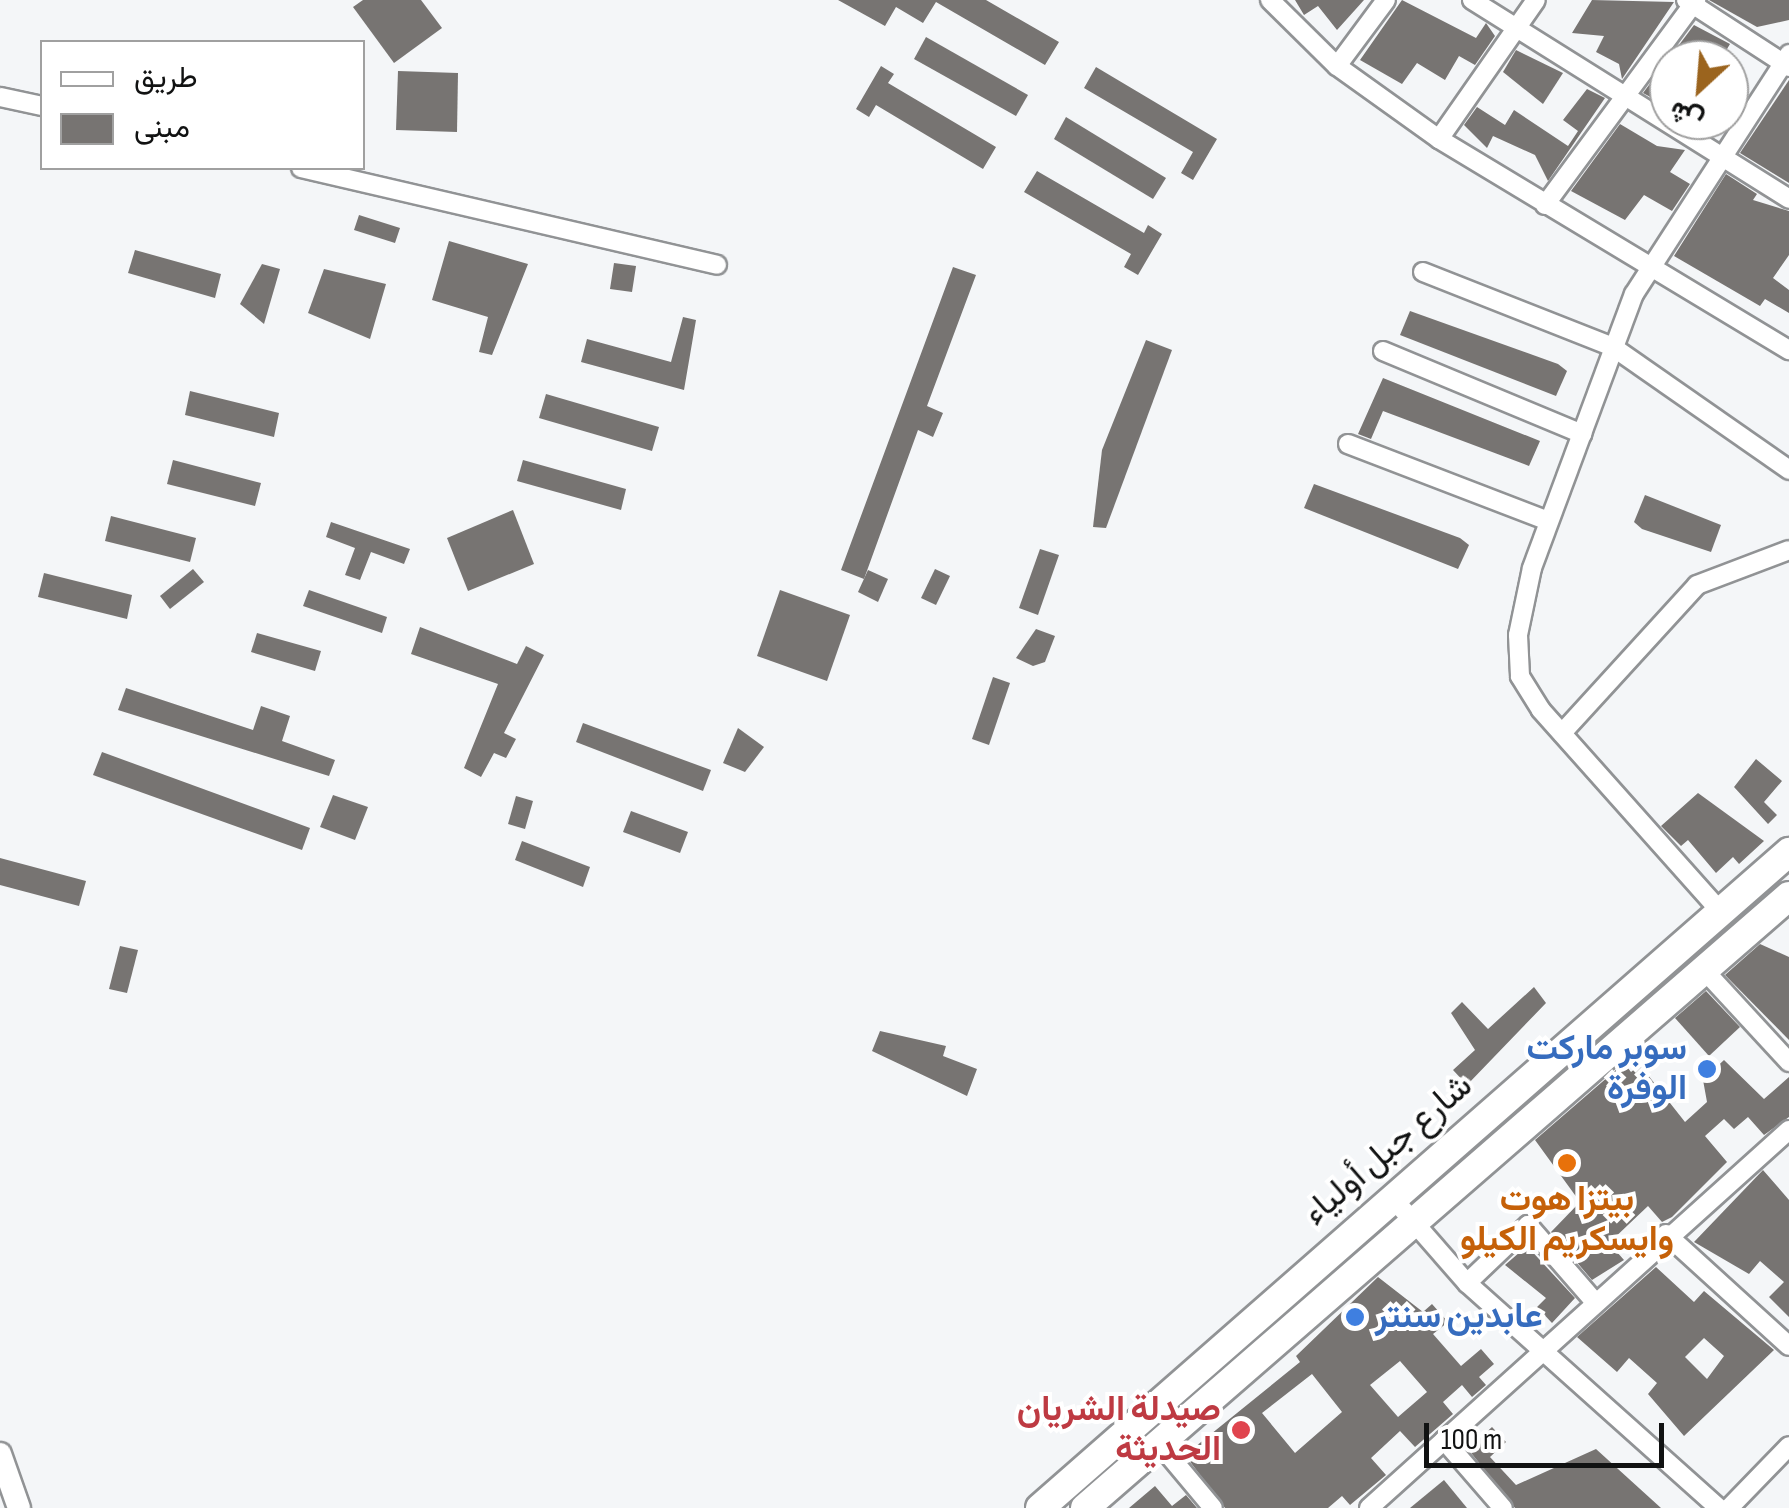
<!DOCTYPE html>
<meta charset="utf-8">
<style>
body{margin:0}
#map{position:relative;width:1789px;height:1508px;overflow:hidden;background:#f4f6f8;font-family:"Sofia Sans Condensed",Vazirmatn,sans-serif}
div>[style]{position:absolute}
.building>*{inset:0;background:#777472}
.roads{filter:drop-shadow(2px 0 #919395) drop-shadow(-2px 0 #919395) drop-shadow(0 2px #919395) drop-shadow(0 -2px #919395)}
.minor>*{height:18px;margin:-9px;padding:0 9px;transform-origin:9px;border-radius:9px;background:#fff}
.tertiary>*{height:22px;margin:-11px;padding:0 11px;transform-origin:11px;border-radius:11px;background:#fff}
.primary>*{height:28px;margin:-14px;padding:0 14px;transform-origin:14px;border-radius:14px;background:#fff}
.dots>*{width:28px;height:28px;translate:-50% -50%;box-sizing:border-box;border:5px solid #fff;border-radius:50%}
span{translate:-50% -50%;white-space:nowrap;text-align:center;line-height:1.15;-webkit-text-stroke:8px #fff;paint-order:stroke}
.shop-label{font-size:35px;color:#366cbe;font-weight:700}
.right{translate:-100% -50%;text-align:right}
.left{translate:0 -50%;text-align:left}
.street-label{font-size:35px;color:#111212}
.food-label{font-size:35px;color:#c56008;font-weight:700}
.health-label{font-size:35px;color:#be3a42;font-weight:700}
.legend{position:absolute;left:40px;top:40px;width:325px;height:130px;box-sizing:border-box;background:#fff;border:2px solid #a0a0a0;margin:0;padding:12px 18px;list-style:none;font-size:30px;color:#111212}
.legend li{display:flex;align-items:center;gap:20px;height:50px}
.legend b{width:50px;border:2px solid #a0a0a0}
.north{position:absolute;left:1649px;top:40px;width:100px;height:100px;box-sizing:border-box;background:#fff;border:2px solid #a0a0a0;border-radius:50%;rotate:206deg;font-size:28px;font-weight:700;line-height:40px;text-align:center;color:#111212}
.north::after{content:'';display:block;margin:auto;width:35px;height:45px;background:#9b641e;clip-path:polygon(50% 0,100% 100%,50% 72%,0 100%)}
.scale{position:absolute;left:1424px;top:1423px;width:240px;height:45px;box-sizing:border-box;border:5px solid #111212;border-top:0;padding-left:12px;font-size:30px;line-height:35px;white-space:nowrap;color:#111212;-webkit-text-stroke:8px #fff;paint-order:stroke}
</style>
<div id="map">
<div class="building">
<i style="clip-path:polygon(363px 0,421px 0,442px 28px,394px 63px,353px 7px)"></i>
<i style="clip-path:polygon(838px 0,986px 0,1059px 42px,1045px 65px,936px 2px,923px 23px,896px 7px,885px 26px)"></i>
<i style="clip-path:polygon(1295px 0,1364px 0,1337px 30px,1318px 6px,1304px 15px)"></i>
<i style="clip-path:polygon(1402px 0,1476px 38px,1486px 23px,1495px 36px,1475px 65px,1459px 56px,1445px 80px,1417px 63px,1402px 84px,1360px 60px)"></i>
<i style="clip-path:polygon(1592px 0,1674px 2px,1622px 79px,1619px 64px,1596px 52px,1604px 36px,1572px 33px)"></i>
<i style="clip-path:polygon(1709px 0,1789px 0,1789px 20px,1757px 27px)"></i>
<i style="clip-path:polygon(1694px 25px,1730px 44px,1721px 59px,1669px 60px,1669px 107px,1643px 93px)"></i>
<i style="clip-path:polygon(926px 37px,1028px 95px,1016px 116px,914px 59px)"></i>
<i style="clip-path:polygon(1516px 50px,1563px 73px,1543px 104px,1503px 72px)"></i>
<i style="clip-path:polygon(881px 66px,894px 74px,888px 83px,996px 147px,983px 169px,876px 105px,869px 117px,856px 109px)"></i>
<i style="clip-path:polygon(1096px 67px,1217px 139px,1193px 180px,1181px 173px,1193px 152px,1084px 88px)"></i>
<i style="clip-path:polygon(398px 71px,458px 73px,457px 132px,396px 130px)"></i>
<i style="clip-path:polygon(1789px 80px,1789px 183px,1740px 153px)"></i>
<i style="clip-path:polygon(1587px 89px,1605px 98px,1548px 181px,1535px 155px,1493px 136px,1487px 148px,1464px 125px,1477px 107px,1505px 125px,1514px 110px,1568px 146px,1578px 131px,1563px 120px)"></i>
<i style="clip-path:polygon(1066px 117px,1166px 178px,1153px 199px,1054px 139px)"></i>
<i style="clip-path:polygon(1620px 124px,1657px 146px,1685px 150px,1670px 172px,1690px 184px,1672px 211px,1644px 195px,1625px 220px,1571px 191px)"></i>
<i style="clip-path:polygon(1037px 171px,1144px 233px,1148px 225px,1162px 234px,1138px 275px,1124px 267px,1131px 254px,1024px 192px)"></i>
<i style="clip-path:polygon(1726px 174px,1757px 194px,1753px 200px,1789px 211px,1789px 255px,1773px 278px,1789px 290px,1789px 313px,1765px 299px,1760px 306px,1674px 256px)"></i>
<i style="clip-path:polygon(359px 215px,400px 228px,395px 243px,354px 230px)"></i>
<i style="clip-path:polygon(449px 241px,528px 264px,492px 355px,479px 352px,488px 317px,432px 300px)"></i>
<i style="clip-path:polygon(135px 250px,221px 274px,215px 298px,128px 273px)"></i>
<i style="clip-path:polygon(614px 263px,636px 266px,632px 292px,610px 289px)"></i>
<i style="clip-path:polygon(262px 264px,280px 269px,264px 324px,240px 304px)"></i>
<i style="clip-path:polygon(953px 267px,976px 275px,927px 406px,943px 413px,933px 437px,918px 430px,864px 579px,841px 570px)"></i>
<i style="clip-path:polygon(324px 269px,386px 284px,370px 339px,308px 313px)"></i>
<i style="clip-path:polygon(1410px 311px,1558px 364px,1567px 371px,1556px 396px,1400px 335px)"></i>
<i style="clip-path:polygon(683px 317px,696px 320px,684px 390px,581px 362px,587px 339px,671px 362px)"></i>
<i style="clip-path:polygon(1146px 340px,1172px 350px,1106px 528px,1093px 527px,1102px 450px)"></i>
<i style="clip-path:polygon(1383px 378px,1540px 441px,1529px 466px,1383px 411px,1371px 439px,1358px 434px)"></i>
<i style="clip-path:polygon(190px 391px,279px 413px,274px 437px,185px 415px)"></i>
<i style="clip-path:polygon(546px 394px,659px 427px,652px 451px,539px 418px)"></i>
<i style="clip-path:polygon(173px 460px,261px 483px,255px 506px,167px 484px)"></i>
<i style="clip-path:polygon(523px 460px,626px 489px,621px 510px,517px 481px)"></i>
<i style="clip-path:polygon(1314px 484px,1460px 538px,1469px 545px,1458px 569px,1304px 508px)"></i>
<i style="clip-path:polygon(1645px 495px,1721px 525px,1711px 552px,1642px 529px,1634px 522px)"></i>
<i style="clip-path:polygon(513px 510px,534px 564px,468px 591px,447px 538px)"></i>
<i style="clip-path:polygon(111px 516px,196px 538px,190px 562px,105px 541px)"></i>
<i style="clip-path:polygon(331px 522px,410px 549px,404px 564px,371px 552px,360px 580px,345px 575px,355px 548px,326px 537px)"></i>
<i style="clip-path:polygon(1040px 549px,1059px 555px,1038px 615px,1019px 608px)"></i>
<i style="clip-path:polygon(193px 569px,204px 582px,170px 609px,160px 596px)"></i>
<i style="clip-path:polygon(935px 569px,950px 576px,936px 605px,921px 598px)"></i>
<i style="clip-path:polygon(868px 570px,888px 579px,878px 602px,858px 592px)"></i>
<i style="clip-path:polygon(44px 573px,132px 595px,127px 619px,38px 597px)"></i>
<i style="clip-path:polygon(309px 590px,387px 617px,382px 633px,303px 606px)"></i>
<i style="clip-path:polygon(780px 590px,850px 615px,827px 681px,757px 656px)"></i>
<i style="clip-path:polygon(420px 627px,517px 664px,526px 646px,544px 655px,504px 733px,516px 739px,506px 758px,494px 753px,481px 777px,464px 768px,498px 684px,411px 654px)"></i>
<i style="clip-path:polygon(1036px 629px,1055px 636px,1045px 662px,1033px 666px,1016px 658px)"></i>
<i style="clip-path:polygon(257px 633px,321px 651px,315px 671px,251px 652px)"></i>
<i style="clip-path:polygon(993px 677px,1010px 683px,989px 745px,972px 739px)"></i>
<i style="clip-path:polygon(126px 688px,253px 730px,261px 706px,290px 716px,282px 741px,335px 760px,329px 776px,118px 710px)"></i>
<i style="clip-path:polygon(583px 723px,711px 770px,703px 791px,576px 742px)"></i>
<i style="clip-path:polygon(738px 728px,764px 747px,745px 772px,723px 763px)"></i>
<i style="clip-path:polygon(102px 752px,310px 828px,302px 850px,93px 775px)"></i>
<i style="clip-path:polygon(1756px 759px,1782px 781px,1764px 802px,1777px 815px,1768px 824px,1734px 787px)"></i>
<i style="clip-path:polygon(1698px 793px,1764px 841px,1739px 864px,1733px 857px,1716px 873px,1688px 840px,1681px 846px,1661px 826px)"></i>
<i style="clip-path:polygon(333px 795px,368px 807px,355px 840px,320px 827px)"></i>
<i style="clip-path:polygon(516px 796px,533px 801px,525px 829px,508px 824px)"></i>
<i style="clip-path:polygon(631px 811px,688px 832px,680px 853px,623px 832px)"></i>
<i style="clip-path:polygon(522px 841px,590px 867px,583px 887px,515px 860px)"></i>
<i style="clip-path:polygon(0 858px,86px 881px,79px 906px,0 885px)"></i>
<i style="clip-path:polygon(1760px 944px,1789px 957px,1789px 1040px,1725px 975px)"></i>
<i style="clip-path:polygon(120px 946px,138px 950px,127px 993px,109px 989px)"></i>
<i style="clip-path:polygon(1534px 987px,1546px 1003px,1467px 1085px,1453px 1070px,1475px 1050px,1451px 1013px,1462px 1002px,1488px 1029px)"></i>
<i style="clip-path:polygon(1706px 991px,1740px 1027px,1709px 1056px,1675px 1018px)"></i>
<i style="clip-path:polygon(880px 1031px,946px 1046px,943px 1056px,977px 1069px,967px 1096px,872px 1051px)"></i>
<i style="clip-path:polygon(1724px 1060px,1764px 1099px,1789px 1077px,1789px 1117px,1764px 1135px,1748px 1117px,1734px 1129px,1724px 1119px,1705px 1136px,1727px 1162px,1672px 1217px,1662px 1222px,1648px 1206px,1609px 1243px,1624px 1260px,1592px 1280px,1551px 1232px,1580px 1202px,1535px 1140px,1624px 1063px,1631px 1072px,1640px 1065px,1685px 1122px,1707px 1102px,1703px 1080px)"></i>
<i style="clip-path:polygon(1763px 1170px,1789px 1200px,1789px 1317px,1769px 1297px,1784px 1282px,1760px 1261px,1749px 1274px,1694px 1242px)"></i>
<i style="clip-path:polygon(1527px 1246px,1575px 1298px,1552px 1323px,1537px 1307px,1546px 1298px,1505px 1265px)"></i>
<i style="clip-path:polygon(evenodd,1656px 1267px,1694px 1302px,1704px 1291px,1774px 1350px,1684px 1436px,1648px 1394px,1657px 1383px,1629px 1358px,1617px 1372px,1577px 1337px,1656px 1267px,1704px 1338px,1724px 1356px,1707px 1379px,1685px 1357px,1704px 1338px)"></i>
<i style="clip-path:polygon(evenodd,1378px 1277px,1423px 1312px,1432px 1304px,1448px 1322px,1433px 1334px,1461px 1366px,1481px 1349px,1494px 1364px,1479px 1377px,1486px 1385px,1472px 1397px,1462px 1385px,1443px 1402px,1453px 1414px,1415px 1447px,1400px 1431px,1371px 1458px,1386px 1475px,1350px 1505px,1342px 1496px,1328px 1508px,1225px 1508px,1185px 1455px,1300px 1362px,1296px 1356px,1378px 1277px,1400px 1361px,1427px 1392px,1398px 1417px,1370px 1385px,1400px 1361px,1378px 1277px,1312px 1374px,1342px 1412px,1295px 1453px,1262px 1413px,1312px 1374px)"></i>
<i style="clip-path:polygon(1492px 1427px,1506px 1442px,1490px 1457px,1516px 1485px,1596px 1449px,1661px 1508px,1515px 1508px,1468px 1449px)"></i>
<i style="clip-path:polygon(1444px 1480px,1467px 1508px,1410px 1508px)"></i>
<i style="clip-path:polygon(1155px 1486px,1172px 1506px,1186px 1495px,1197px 1508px,1129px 1508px)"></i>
</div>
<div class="roads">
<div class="minor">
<i style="left:1270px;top:0;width:94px;rotate:44.6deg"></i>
<i style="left:1337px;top:66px;width:125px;rotate:35.6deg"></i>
<i style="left:1439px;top:139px;width:409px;rotate:31.1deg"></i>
<i style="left:1472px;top:0;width:374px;rotate:32.1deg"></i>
<i style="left:1686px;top:0;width:123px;rotate:33deg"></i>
<i style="left:1337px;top:66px;width:82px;rotate:-53.4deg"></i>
<i style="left:0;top:97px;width:43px;rotate:12.1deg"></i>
<i style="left:1439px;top:139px;width:169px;rotate:-55.1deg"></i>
<i style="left:301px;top:168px;width:427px;rotate:13.1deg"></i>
<i style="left:1545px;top:205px;width:255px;rotate:-53.6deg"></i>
<i style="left:1423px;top:272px;width:204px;rotate:21.5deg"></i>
<i style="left:1613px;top:347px;width:215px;rotate:34.9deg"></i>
<i style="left:1383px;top:351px;width:216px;rotate:22.6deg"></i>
<i style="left:1348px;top:444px;width:215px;rotate:21deg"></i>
<i style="left:1562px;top:733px;width:200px;rotate:-47.6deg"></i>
<i style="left:1697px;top:585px;width:98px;rotate:-20.8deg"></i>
<i style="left:1721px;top:912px;width:271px;rotate:-131.7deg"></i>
<i style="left:1541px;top:710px;width:40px;rotate:-122deg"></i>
<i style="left:1520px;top:676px;width:41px;rotate:-92.8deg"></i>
<i style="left:1518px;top:635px;width:68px;rotate:-78.2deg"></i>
<i style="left:1532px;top:568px;width:292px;rotate:-69.6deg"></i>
<i style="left:1634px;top:294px;width:286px;rotate:-57.1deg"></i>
<i style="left:1705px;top:971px;width:124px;rotate:47.3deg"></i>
<i style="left:1391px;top:1196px;width:116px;rotate:48.9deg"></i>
<i style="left:1467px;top:1283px;width:338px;rotate:41.8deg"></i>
<i style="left:1666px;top:1234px;width:166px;rotate:42.3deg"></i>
<i style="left:1467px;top:1283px;width:84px;rotate:-43.6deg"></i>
<i style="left:1528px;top:1225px;width:101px;rotate:49deg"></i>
<i style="left:1444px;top:1440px;width:90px;rotate:49.1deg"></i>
<i style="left:1157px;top:1441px;width:87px;rotate:50.1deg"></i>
<i style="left:1369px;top:1508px;width:565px;rotate:-41.99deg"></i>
<i style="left:1729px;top:1508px;width:86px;rotate:-45.9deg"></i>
</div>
<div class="tertiary">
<i style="left:0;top:1454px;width:57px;rotate:70.6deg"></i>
</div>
<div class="primary">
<i style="left:1040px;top:1508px;width:996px;rotate:-41.21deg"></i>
<i style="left:1085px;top:1508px;width:933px;rotate:-41deg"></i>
</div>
</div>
<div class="dots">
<i style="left:1707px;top:1069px;background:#3f7fe0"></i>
<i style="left:1567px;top:1163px;background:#e8710a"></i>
<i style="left:1355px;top:1317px;background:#3f7fe0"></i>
<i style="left:1241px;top:1430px;background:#e0444e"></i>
</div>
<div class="shop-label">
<span class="right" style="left:1687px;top:1069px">سوبر ماركت<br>الوفرة</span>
<span class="left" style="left:1375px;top:1317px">عابدين سنتر</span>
</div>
<div class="street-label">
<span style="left:1388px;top:1150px;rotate:-41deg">شارع جبل أولياء</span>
</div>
<div class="food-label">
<span style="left:1567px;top:1220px">بيتزا هوت<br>وايسكريم الكيلو</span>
</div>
<div class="health-label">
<span class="right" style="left:1221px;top:1430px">صيدلة الشريان<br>الحديثة</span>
</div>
<ul class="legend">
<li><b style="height:12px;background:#fff"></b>طريق</li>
<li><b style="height:28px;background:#777472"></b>مبنى</li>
</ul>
<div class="north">ش</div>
<div class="scale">100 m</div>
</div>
